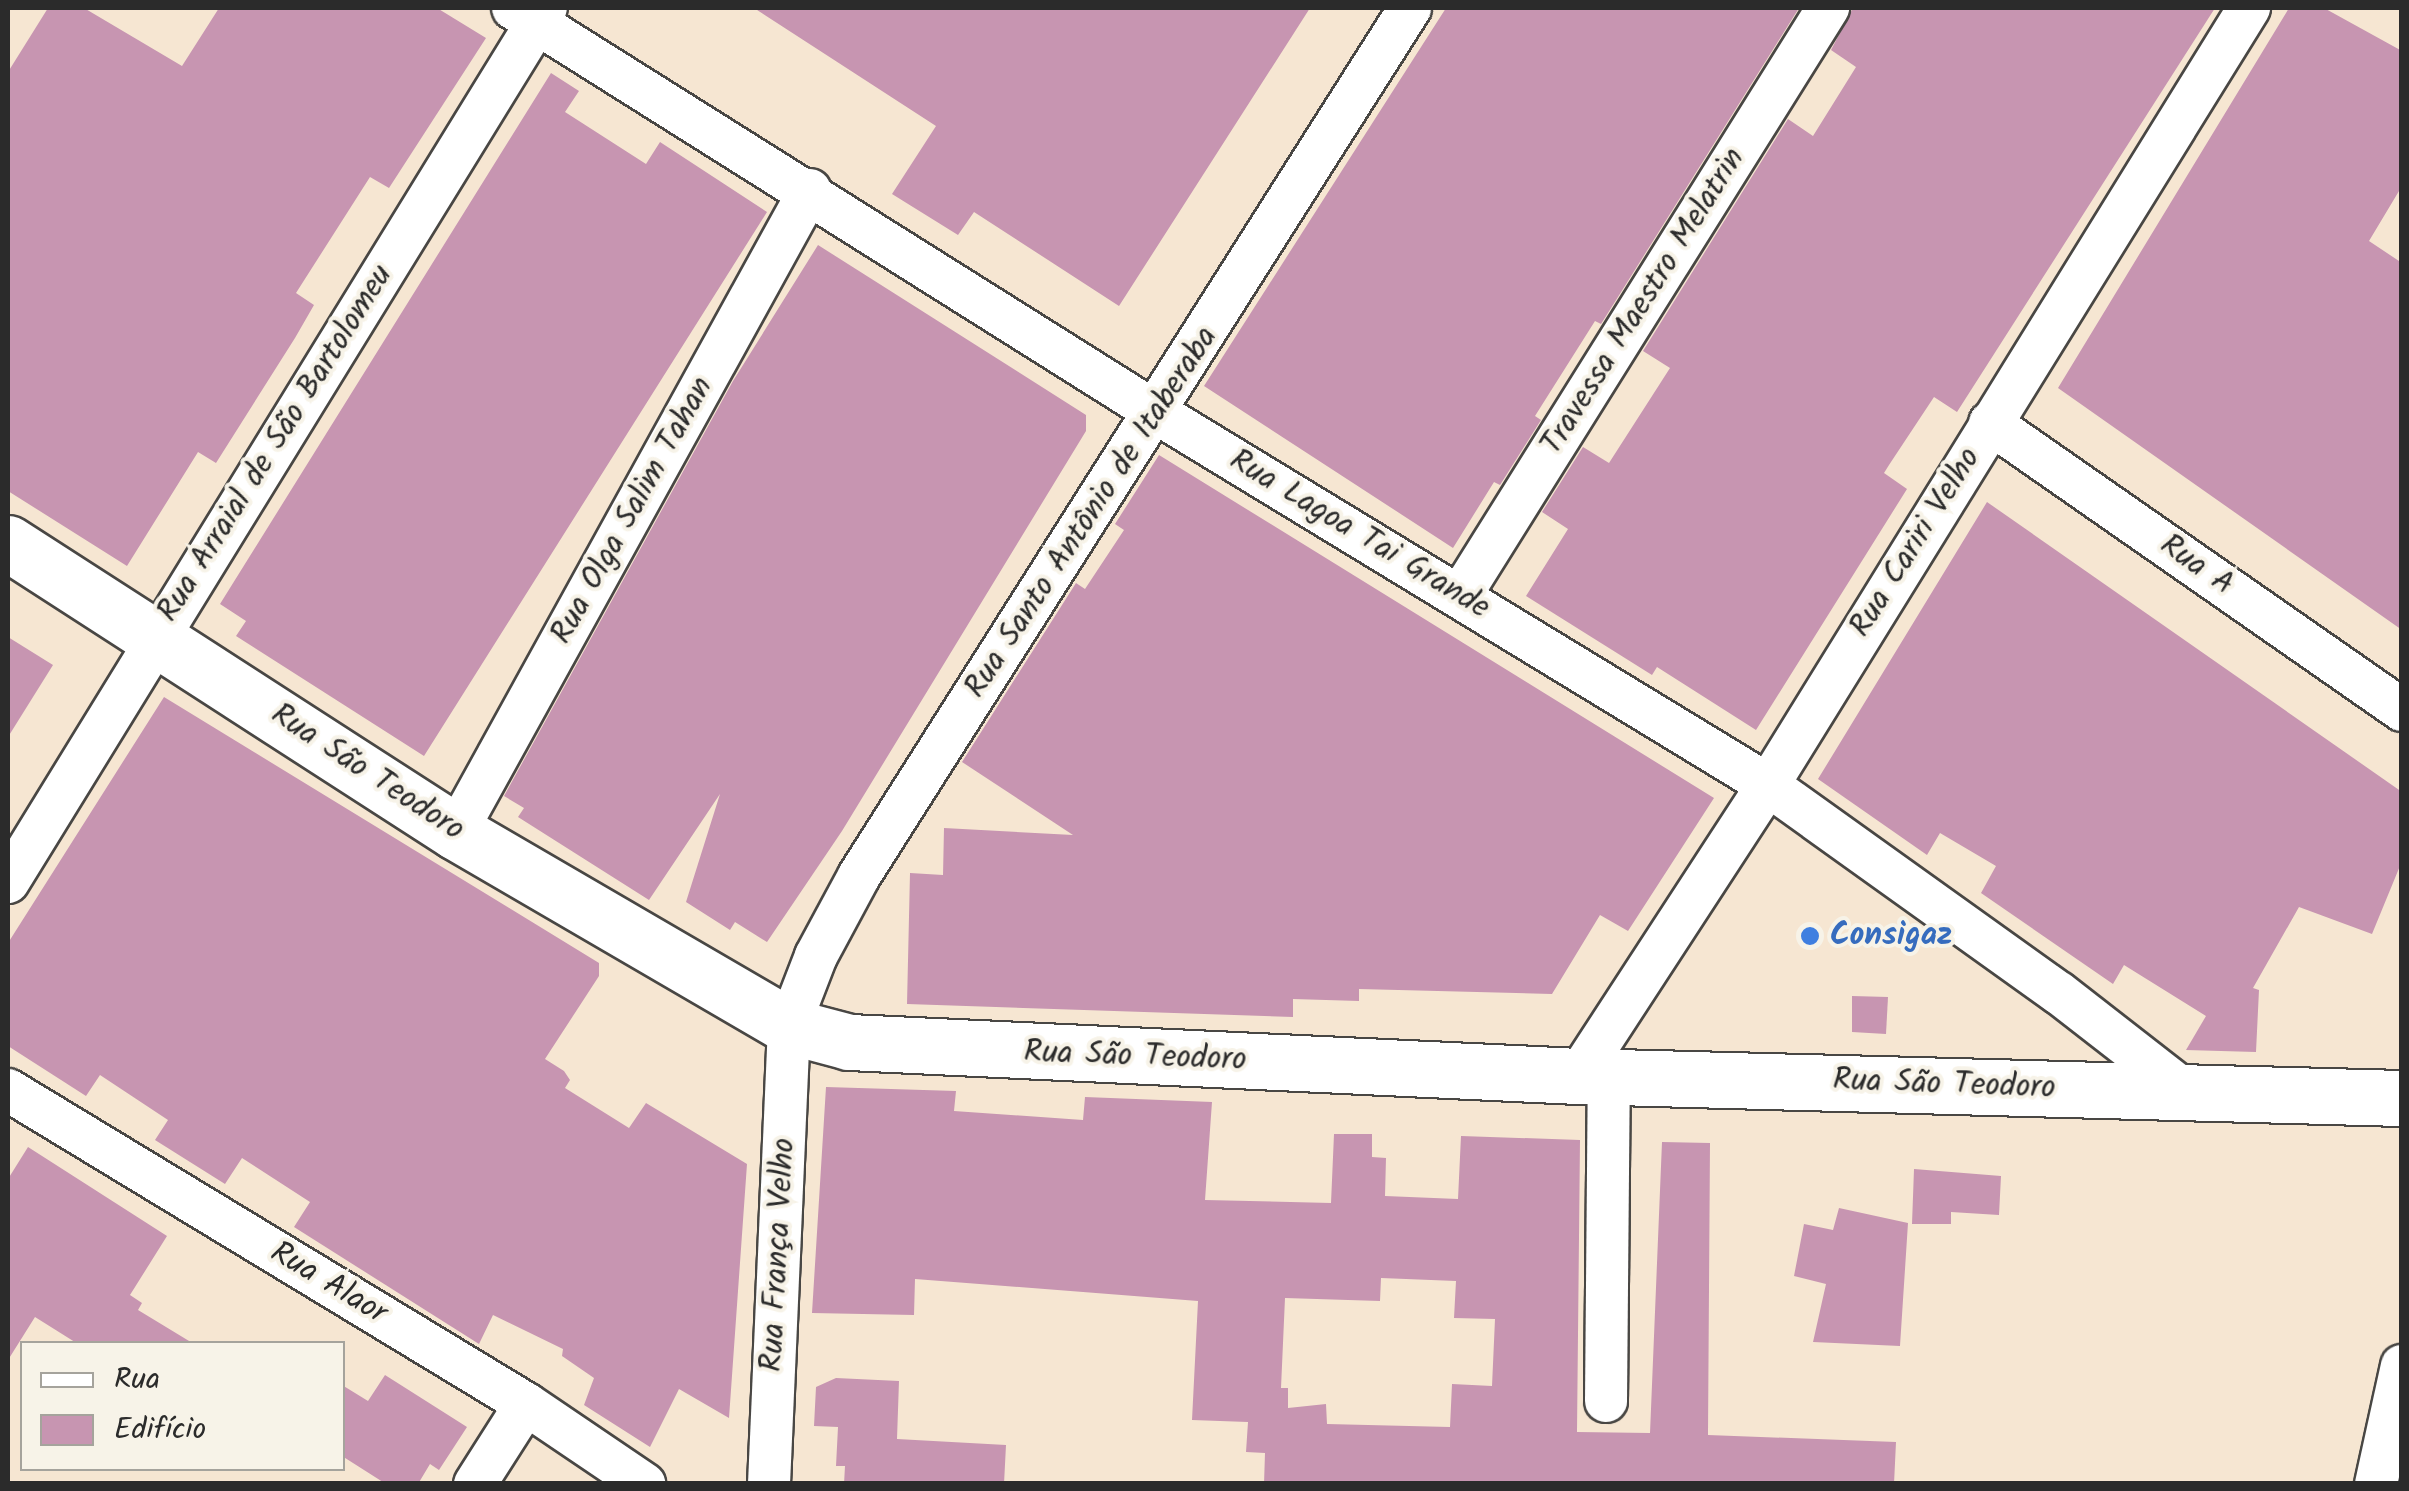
<!DOCTYPE html>
<meta charset="utf-8">
<style>
body{margin:0}
#map{position:relative;width:2409px;height:1491px;overflow:hidden;background:#f6e6d2;font-family:Kalam,sans-serif}
div>[style]{position:absolute}
.building>*{inset:0;background:#c795b1}
.roads{filter:drop-shadow(2px 0 #494744) drop-shadow(-2px 0 #494744) drop-shadow(0 2px #494744) drop-shadow(0 -2px #494744)}
.minor>*{height:42px;margin:-21px;padding:0 21px;transform-origin:21px;border-radius:21px;background:#fff}
.secondary>*{height:55px;margin:-27.5px;padding:0 27.5px;transform-origin:27.5px;border-radius:27.5px;background:#fff}
.dots>*{width:28px;height:28px;translate:-50% -50%;box-sizing:border-box;border:5px solid #f7f3e8;border-radius:50%}
span{translate:-50% -50%;white-space:nowrap;text-align:center;line-height:1.15;-webkit-text-stroke:8px #f7f3e8;paint-order:stroke}
.street-label{font-size:32px;color:#2b2b2b}
.shop-label{font-size:32px;color:#366cbe;font-weight:700}
.left{translate:0 -50%;text-align:left}
.frame{position:absolute;inset:0;border:10px solid #2b2b2b;pointer-events:none}
.legend{position:absolute;left:20px;top:1341px;width:325px;height:130px;box-sizing:border-box;background:#f7f3e8;border:2px solid #a5a39c;margin:0;padding:12px 18px;list-style:none;font-size:30px;color:#2b2b2b}
.legend li{display:flex;align-items:center;gap:20px;height:50px}
.legend b{width:50px;border:2px solid #a5a39c}
</style>
<div id="map">
<div class="building">
<i style="clip-path:polygon(48px 8px,84px 8px,182px 66px,219px 8px,437px 8px,486px 38px,389px 188px,370px 177px,296px 293px,314px 305px,295px 338px,216px 463px,198px 452px,127px 566px,8px 491px,8px 72px)"></i>
<i style="clip-path:polygon(754px 8px,1310px 8px,1119px 306px,974px 212px,958px 235px,892px 194px,936px 126px)"></i>
<i style="clip-path:polygon(1446px 8px,1799px 8px,1601px 324px,1595px 321px,1535px 416px,1541px 420px,1500px 485px,1494px 482px,1453px 548px,1204px 386px)"></i>
<i style="clip-path:polygon(1853px 8px,2215px 8px,1957px 412px,1934px 397px,1889px 465px,1884px 473px,1907px 489px,1756px 730px,1657px 667px,1652px 675px,1526px 596px,1568px 529px,1542px 512px,1583px 447px,1609px 463px,1670px 368px,1643px 351px,1788px 119px,1813px 136px,1856px 67px,1831px 50px)"></i>
<i style="clip-path:polygon(2289px 8px,2324px 8px,2402px 51px,2402px 186px,2369px 241px,2402px 263px,2402px 630px,2058px 388px)"></i>
<i style="clip-path:polygon(551px 73px,579px 91px,565px 112px,646px 164px,660px 142px,767px 212px,424px 756px,236px 636px,246px 621px,220px 604px)"></i>
<i style="clip-path:polygon(818px 245px,1086px 415px,1086px 431px,842px 831px,767px 942px,735px 922px,730px 930px,686px 902px,720px 794px,649px 900px,518px 817px,524px 808px,504px 796px,733px 381px)"></i>
<i style="clip-path:polygon(1159px 455px,1714px 798px,1628px 931px,1600px 915px,1552px 994px,1359px 989px,1359px 1001px,1293px 999px,1293px 1017px,907px 1004px,910px 873px,943px 875px,944px 828px,1073px 835px,962px 762px,1076px 583px,1085px 589px,1124px 530px,1115px 524px)"></i>
<i style="clip-path:polygon(1987px 502px,2402px 792px,2402px 861px,2372px 934px,2299px 907px,2253px 988px,2259px 990px,2256px 1052px,2186px 1050px,2206px 1016px,2124px 965px,2113px 984px,1981px 893px,1996px 866px,1940px 833px,1927px 855px,1818px 779px)"></i>
<i style="clip-path:polygon(8px 637px,53px 665px,8px 737px)"></i>
<i style="clip-path:polygon(164px 697px,599px 963px,599px 976px,545px 1059px,564px 1071px,570px 1080px,565px 1088px,629px 1128px,646px 1103px,747px 1164px,729px 1418px,679px 1389px,650px 1447px,584px 1405px,594px 1378px,562px 1356px,563px 1349px,493px 1315px,479px 1344px,294px 1227px,310px 1202px,242px 1158px,225px 1184px,155px 1140px,168px 1120px,100px 1075px,86px 1096px,8px 1046px,8px 943px)"></i>
<i style="clip-path:polygon(1852px 996px,1888px 997px,1886px 1034px,1852px 1032px)"></i>
<i style="clip-path:polygon(evenodd,826px 1087px,956px 1091px,954px 1111px,1083px 1120px,1085px 1097px,1212px 1102px,1205px 1200px,1331px 1203px,1334px 1134px,1372px 1134px,1372px 1157px,1386px 1158px,1385px 1196px,1458px 1199px,1461px 1136px,1580px 1140px,1577px 1432px,1650px 1433px,1662px 1142px,1710px 1143px,1708px 1435px,1896px 1442px,1894px 1484px,1264px 1484px,1265px 1453px,1246px 1452px,1248px 1422px,1192px 1420px,1198px 1301px,915px 1279px,914px 1315px,812px 1313px,826px 1087px,1381px 1278px,1456px 1281px,1454px 1318px,1495px 1319px,1492px 1386px,1452px 1384px,1450px 1427px,1327px 1424px,1326px 1404px,1288px 1408px,1288px 1388px,1281px 1388px,1285px 1298px,1380px 1301px,1381px 1278px)"></i>
<i style="clip-path:polygon(28px 1147px,167px 1236px,130px 1295px,142px 1303px,138px 1310px,194px 1344px,78px 1344px,35px 1317px,8px 1360px,8px 1179px)"></i>
<i style="clip-path:polygon(1914px 1169px,2001px 1176px,1999px 1215px,1951px 1212px,1951px 1224px,1912px 1224px)"></i>
<i style="clip-path:polygon(1839px 1208px,1908px 1223px,1900px 1346px,1813px 1342px,1826px 1284px,1794px 1276px,1804px 1224px,1833px 1230px)"></i>
<i style="clip-path:polygon(385px 1375px,467px 1427px,439px 1470px,430px 1464px,418px 1484px,386px 1484px,342px 1456px,342px 1385px,368px 1401px)"></i>
<i style="clip-path:polygon(836px 1378px,899px 1381px,897px 1439px,1006px 1445px,1004px 1484px,844px 1484px,845px 1466px,836px 1466px,838px 1427px,814px 1426px,816px 1387px)"></i>
</div>
<div class="roads">
<div class="minor">
<i style="left:513px;top:8px;width:761px;rotate:32.17deg"></i>
<i style="left:1157px;top:413px;width:715px;rotate:31.33deg"></i>
<i style="left:1768px;top:785px;width:358px;rotate:35.6deg"></i>
<i style="left:2059px;top:993px;width:161px;rotate:37.9deg"></i>
<i style="left:1990px;top:423px;width:502px;rotate:34.86deg"></i>
<i style="left:1460px;top:596px;width:694px;rotate:-57.96deg"></i>
<i style="left:456px;top:832px;width:733px;rotate:-61.13deg"></i>
<i style="left:8px;top:882px;width:1026px;rotate:-58.39deg"></i>
<i style="left:1578px;top:1076px;width:348px;rotate:-56.9deg"></i>
<i style="left:1768px;top:785px;width:914px;rotate:-58.24deg"></i>
<i style="left:8px;top:1090px;width:606px;rotate:31.22deg"></i>
<i style="left:526px;top:1404px;width:143px;rotate:34.1deg"></i>
<i style="left:1606px;top:1401px;width:324px;rotate:-89.5deg"></i>
<i style="left:475px;top:1484px;width:95px;rotate:-57.5deg"></i>
<i style="left:769px;top:1484px;width:458px;rotate:-87.5deg"></i>
<i style="left:789px;top:1026px;width:75px;rotate:-68.9deg"></i>
<i style="left:816px;top:956px;width:91px;rotate:-61.7deg"></i>
<i style="left:859px;top:876px;width:1028px;rotate:-57.59deg"></i>
<i style="left:2376px;top:1484px;width:121px;rotate:-77.6deg"></i>
</div>
<div class="secondary">
<i style="left:8px;top:543px;width:533px;rotate:32.83deg"></i>
<i style="left:456px;top:832px;width:385px;rotate:30.2deg"></i>
<i style="left:789px;top:1026px;width:62px;rotate:14.9deg"></i>
<i style="left:849px;top:1042px;width:730px;rotate:2.67deg"></i>
<i style="left:1578px;top:1076px;width:824px;rotate:1.53deg"></i>
</div>
</div>
<div class="dots">
<i style="left:1810px;top:936px;background:#3f7fe0"></i>
</div>
<div class="street-label">
<span style="left:1644px;top:302px;rotate:-58deg">Travessa Maestro Melatrin</span>
<span style="left:276px;top:444px;rotate:-58deg">Rua Arraial de São Bartolomeu</span>
<span style="left:633px;top:511px;rotate:-61deg">Rua Olga Salim Tahan</span>
<span style="left:1092px;top:513px;rotate:-57deg">Rua Santo Antônio de Itaberaba</span>
<span style="left:1359px;top:535px;rotate:31deg">Rua Lagoa Tai Grande</span>
<span style="left:1916px;top:543px;rotate:-58deg">Rua Cariri Velho</span>
<span style="left:2196px;top:566px;rotate:35deg">Rua A</span>
<span style="left:367px;top:773px;rotate:33deg">Rua São Teodoro</span>
<span style="left:1135px;top:1057px;rotate:2deg">Rua São Teodoro</span>
<span style="left:1944px;top:1085px;rotate:2deg">Rua São Teodoro</span>
<span style="left:779px;top:1255px;rotate:-87deg">Rua França Velho</span>
<span style="left:328px;top:1284px;rotate:31deg">Rua Alaor</span>
</div>
<div class="shop-label">
<span class="left" style="left:1830px;top:936px">Consigaz</span>
</div>
<div class="frame"></div>
<ul class="legend">
<li><b style="height:12px;background:#fff"></b>Rua</li>
<li><b style="height:28px;background:#c795b1"></b>Edifício</li>
</ul>
</div>
